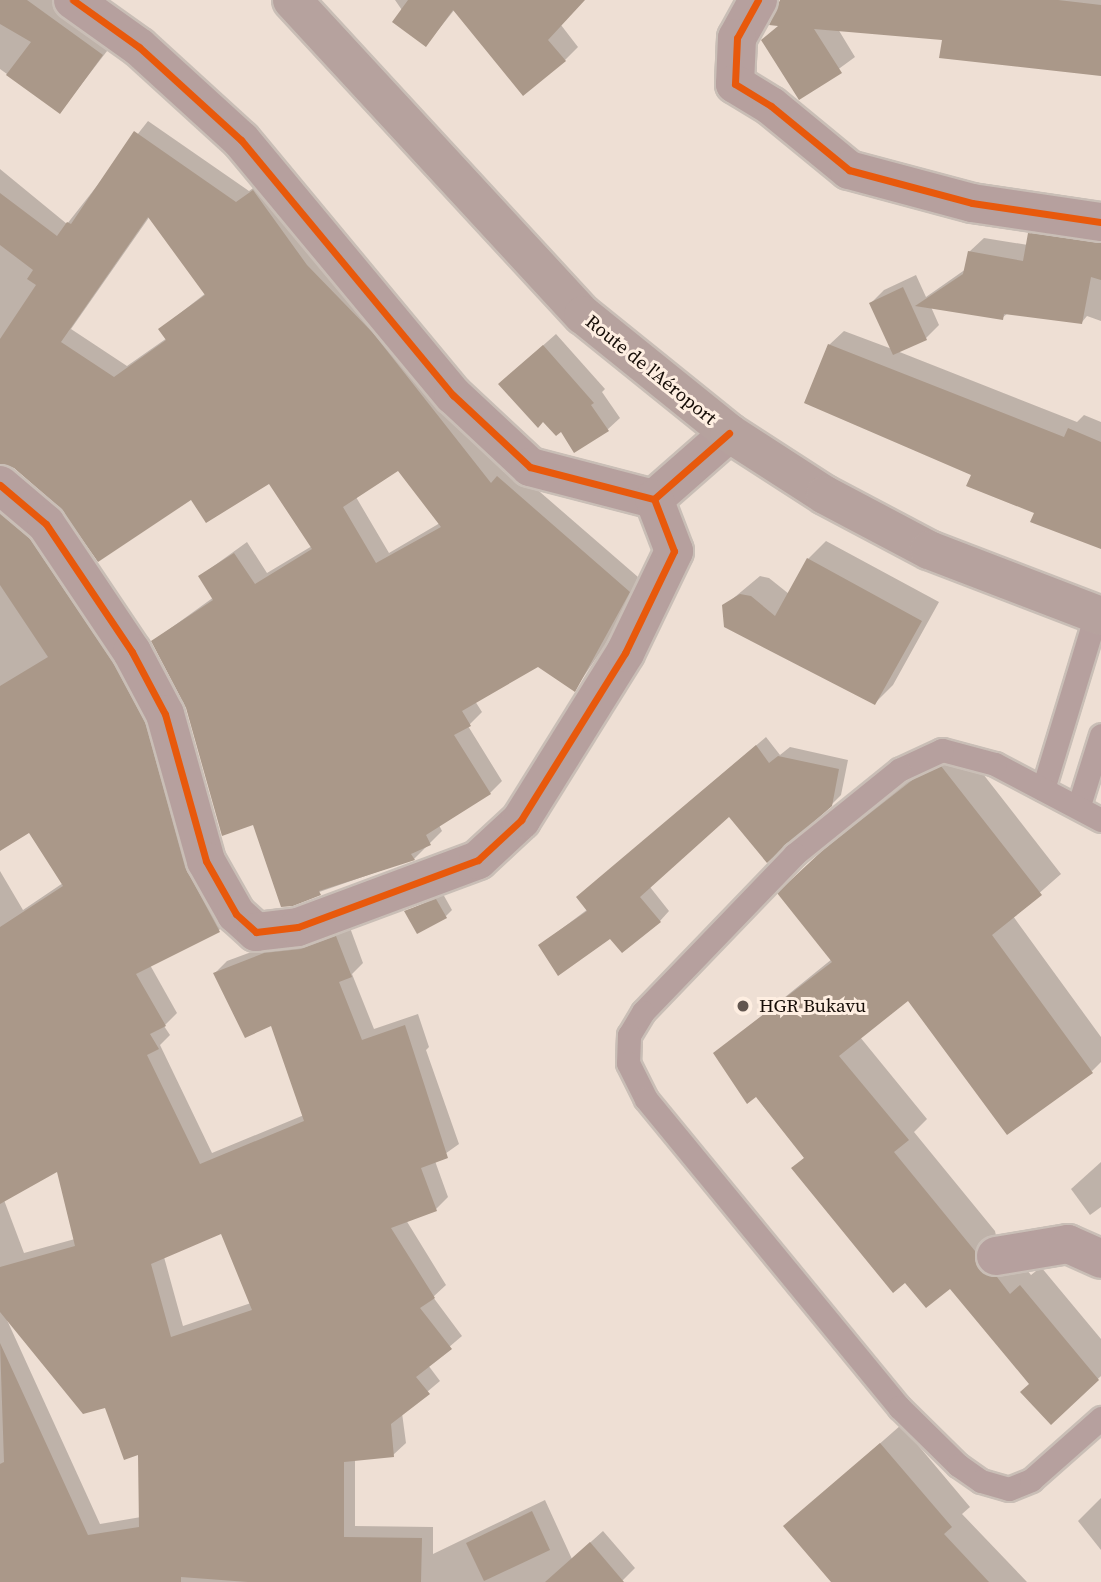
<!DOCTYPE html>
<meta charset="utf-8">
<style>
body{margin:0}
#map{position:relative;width:1101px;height:1582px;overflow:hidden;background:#eedfd4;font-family:"Source Serif 4",serif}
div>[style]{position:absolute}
.shadow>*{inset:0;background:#0003}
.building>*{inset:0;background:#aa9889}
.roads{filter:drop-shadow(2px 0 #c9beb6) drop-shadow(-2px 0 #c9beb6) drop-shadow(0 2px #c9beb6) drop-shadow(0 -2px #c9beb6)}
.service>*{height:23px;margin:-11.5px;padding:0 11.5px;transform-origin:11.5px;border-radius:11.5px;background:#b6a09e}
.minor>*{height:38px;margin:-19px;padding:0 19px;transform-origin:19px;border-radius:19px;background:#b6a09e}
.trunk>*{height:38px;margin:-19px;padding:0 19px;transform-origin:19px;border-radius:19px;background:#b6a29e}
.cycleway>*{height:7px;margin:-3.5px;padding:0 3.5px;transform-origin:3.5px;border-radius:3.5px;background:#e8590c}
.dots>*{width:19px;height:19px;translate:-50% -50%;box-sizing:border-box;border:4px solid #feeee1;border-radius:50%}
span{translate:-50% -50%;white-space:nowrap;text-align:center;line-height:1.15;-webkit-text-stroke:6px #feeee1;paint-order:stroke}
.street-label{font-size:19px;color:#160d07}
.poi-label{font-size:19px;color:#160d07}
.left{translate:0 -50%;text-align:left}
</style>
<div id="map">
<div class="shadow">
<i style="clip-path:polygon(0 0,56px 0,114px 42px,60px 112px,0 69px)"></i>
<i style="clip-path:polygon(395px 0,584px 0,561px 25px,578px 47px,565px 60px,455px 9px,426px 45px)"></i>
<i style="clip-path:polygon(807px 0,1101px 0,1101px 74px,944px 39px,838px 29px,855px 57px,799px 98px,763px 41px)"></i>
<i style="clip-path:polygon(evenodd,148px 121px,249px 191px,266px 179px,504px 472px,510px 466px,638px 577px,617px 628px,575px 689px,538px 665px,475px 701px,482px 712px,468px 726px,502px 781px,490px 793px,439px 825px,442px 831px,414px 859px,282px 905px,254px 823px,153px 641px,214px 597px,200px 576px,247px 542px,267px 573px,312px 546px,269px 482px,192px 497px,62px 506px,15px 467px,0 464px,0 169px,67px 224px,148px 121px,150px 216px,206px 293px,160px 329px,167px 338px,127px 366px,71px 329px,150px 216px,148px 121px,398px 468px,440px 523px,389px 553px,356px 497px,398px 468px)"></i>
<i style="clip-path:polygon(1045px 220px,1101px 228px,1101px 321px,1087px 316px,1082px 322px,1008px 313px,1002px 318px,931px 307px,939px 325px,926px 338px,897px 351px,1077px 422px,1084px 415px,1101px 422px,1101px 540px,1036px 512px,973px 474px,829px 345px,844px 331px,892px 349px,871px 303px,884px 290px,916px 275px,926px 297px,966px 269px,969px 252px,984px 238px,1028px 245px,1030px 234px)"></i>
<i style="clip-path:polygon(556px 334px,605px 389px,602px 392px,620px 418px,607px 430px,562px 429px,513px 372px)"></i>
<i style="clip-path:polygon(evenodd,0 492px,125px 651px,231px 918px,219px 930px,150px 965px,177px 1013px,164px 1026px,170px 1035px,160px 1045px,212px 1153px,304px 1115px,272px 1023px,215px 973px,227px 961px,278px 942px,349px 925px,363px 963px,352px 974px,374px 1029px,418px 1014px,429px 1047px,426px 1050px,459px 1144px,435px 1161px,448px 1197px,436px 1209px,406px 1220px,446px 1285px,433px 1297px,462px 1336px,428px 1365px,440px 1381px,402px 1413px,406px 1443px,393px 1455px,355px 1459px,355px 1526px,433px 1527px,433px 1554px,545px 1500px,572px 1559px,603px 1531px,635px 1568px,621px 1582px,0 1582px,0 871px,23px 910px,63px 883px,30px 830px,0 849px,0 492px,58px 1169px,75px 1239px,24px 1253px,4px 1200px,58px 1169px,0 492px,222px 1232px,251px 1303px,183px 1326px,164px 1257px,222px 1232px,0 492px,7px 1320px,107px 1406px,140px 1452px,141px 1517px,100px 1524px,7px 1320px)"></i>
<i style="clip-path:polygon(826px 541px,939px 602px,893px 685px,875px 703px,724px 606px,760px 576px,769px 578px,789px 594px,808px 559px)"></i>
<i style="clip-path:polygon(766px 737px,780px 755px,790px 747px,848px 760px,841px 795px,831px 805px,730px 815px,650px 887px,669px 911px,660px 921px,611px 937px,540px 945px,588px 909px,588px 888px)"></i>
<i style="clip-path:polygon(962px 747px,1061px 874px,1013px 916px,1101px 1037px,1101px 1062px,1092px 1071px,908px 998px,860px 1037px,927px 1119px,914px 1132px,995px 1231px,999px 1249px,1017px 1258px,1031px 1275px,1041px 1267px,1101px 1339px,1101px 1376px,1051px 1423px,1031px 1384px,950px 1287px,794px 1168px,805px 1157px,756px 1094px,716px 1053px,832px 959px,800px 873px,845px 830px,938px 758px)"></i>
<i style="clip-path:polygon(443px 894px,452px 910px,446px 916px,407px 911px)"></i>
<i style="clip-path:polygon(1101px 1162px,1101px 1207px,1090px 1215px,1071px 1189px)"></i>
<i style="clip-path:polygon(901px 1425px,970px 1507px,962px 1514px,1027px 1582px,833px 1582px,786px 1526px)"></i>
<i style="clip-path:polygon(1101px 1498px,1101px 1550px,1078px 1521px)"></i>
</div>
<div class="building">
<i style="clip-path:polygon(0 0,27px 0,103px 55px,60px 114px,6px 75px,31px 42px,0 24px)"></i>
<i style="clip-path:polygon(408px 0,585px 0,548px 40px,566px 61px,523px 96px,453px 10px,426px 47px,392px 22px)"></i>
<i style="clip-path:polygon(780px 0,1058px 0,1101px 5px,1101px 76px,939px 58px,942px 40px,814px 29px,842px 73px,799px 100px,761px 40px,778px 26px,769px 25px)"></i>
<i style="clip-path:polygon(evenodd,134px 131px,236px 202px,253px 190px,307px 265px,373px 333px,491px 483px,497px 476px,630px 592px,575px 692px,538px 667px,462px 711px,471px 726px,454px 735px,491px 794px,426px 835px,431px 845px,411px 854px,415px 860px,319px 891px,321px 895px,293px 906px,281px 907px,253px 825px,222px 836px,186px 708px,151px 641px,213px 600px,198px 576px,234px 553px,255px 584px,312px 549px,269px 484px,206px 523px,191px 500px,98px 562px,60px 508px,14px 468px,0 464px,0 339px,36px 285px,27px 279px,33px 270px,0 245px,0 193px,57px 236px,67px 222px,71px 224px,134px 131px,148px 217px,205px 295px,158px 329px,166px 340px,114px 377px,61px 342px,148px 217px,134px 131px,398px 471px,441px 527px,376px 563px,343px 507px,398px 471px)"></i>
<i style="clip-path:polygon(1028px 233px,1101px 243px,1101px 280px,1091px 277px,1082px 324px,1004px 314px,1003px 320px,915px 306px,963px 274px,968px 251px,1023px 261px)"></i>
<i style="clip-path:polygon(903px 287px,927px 340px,893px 355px,869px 303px)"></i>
<i style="clip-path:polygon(828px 344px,1064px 437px,1068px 428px,1101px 442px,1101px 549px,1030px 522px,1034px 513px,966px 486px,971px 475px,804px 403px)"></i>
<i style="clip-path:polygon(543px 345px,594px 403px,591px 405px,609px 431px,574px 453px,561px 432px,556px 436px,543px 422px,538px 428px,498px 384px)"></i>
<i style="clip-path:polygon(evenodd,0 514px,30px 539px,113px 663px,145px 722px,185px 867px,220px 932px,136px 974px,166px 1026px,150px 1034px,159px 1049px,147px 1055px,200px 1164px,304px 1121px,271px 1026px,245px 1038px,213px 973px,264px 953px,301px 949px,336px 936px,352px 977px,339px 982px,362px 1040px,405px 1025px,448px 1158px,421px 1168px,437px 1211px,391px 1228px,435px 1298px,420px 1308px,452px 1349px,416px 1377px,430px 1394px,391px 1424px,394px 1457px,344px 1462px,344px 1537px,422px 1538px,421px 1582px,248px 1582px,181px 1577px,181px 1582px,0 1582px,0 1464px,4px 1462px,0 1343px,88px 1535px,139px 1527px,138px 1455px,124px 1460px,105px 1408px,83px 1414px,0 1312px,0 1267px,75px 1246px,57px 1172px,0 1204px,0 927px,63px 886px,29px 833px,0 851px,0 686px,48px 657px,0 585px,0 514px,221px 1234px,252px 1310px,171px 1337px,151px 1264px,221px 1234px)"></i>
<i style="clip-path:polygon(807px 558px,922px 621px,875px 705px,724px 627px,722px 605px,740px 594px,751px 596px,775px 616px)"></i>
<i style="clip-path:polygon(756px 745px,769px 763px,778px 756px,839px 769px,832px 806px,767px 863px,729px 817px,640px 897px,661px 922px,622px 953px,610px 939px,558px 976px,538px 945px,587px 911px,576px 897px)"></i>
<i style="clip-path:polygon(941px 766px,1042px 895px,992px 935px,1093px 1073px,1007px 1135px,908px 1001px,839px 1056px,909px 1140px,894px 1152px,975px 1251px,979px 1269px,997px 1277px,1010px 1294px,1020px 1285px,1099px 1380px,1051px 1425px,1020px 1392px,1029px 1384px,950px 1289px,926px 1308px,905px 1283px,893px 1293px,791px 1168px,804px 1158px,756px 1097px,747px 1104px,713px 1053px,832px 962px,777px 893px,823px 850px,915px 778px)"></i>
<i style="clip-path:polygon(436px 899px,447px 918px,417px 934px,404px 911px)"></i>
<i style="clip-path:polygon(880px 1443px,952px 1527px,944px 1534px,989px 1582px,831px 1582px,783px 1526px)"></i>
<i style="clip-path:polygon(532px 1511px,550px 1550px,484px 1581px,466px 1543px)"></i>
<i style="clip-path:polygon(590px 1542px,624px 1582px,545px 1582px)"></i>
</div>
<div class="roads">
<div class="service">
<i style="left:1043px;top:789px;width:182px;rotate:-73.1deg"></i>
<i style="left:1079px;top:805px;width:73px;rotate:-72.6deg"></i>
<i style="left:1101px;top:820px;width:120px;rotate:-152.2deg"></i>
<i style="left:995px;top:764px;width:55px;rotate:-165.2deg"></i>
<i style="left:942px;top:750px;width:47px;rotate:155.1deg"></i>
<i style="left:899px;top:770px;width:134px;rotate:141.1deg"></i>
<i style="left:795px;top:854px;width:219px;rotate:133.9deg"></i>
<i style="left:643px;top:1012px;width:27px;rotate:121deg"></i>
<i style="left:629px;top:1035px;width:28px;rotate:92deg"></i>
<i style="left:628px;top:1063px;width:40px;rotate:63.4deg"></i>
<i style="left:646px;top:1099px;width:399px;rotate:50.6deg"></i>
<i style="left:899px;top:1407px;width:83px;rotate:44.5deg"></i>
<i style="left:958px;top:1465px;width:28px;rotate:35deg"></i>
<i style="left:981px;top:1481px;width:29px;rotate:16deg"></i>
<i style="left:1009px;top:1489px;width:24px;rotate:-22deg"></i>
<i style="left:1031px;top:1480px;width:94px;rotate:-41.5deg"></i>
</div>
<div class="minor">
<i style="left:73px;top:0;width:81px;rotate:35.5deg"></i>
<i style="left:139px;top:47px;width:138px;rotate:42.4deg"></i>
<i style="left:241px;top:140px;width:332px;rotate:50.3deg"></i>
<i style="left:453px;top:395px;width:105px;rotate:43.1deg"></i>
<i style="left:530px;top:467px;width:128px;rotate:14.5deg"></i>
<i style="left:654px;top:499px;width:100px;rotate:-41.3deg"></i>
<i style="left:758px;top:0;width:43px;rotate:118.9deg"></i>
<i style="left:737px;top:38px;width:46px;rotate:92.5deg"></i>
<i style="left:735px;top:84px;width:42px;rotate:31.4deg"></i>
<i style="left:771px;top:106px;width:101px;rotate:39.4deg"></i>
<i style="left:849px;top:170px;width:127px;rotate:15deg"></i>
<i style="left:972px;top:203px;width:130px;rotate:8.4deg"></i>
<i style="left:0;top:485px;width:60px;rotate:40.3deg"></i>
<i style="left:46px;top:524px;width:154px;rotate:56.1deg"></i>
<i style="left:132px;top:652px;width:70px;rotate:62deg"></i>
<i style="left:165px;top:714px;width:153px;rotate:74.4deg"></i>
<i style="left:206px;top:861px;width:61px;rotate:60.5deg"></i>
<i style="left:236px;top:914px;width:27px;rotate:42deg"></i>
<i style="left:256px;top:932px;width:42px;rotate:-6.8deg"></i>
<i style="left:298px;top:927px;width:192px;rotate:-20.4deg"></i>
<i style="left:478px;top:860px;width:59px;rotate:-42.9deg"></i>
<i style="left:521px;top:820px;width:197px;rotate:-58.1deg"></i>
<i style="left:625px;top:653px;width:113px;rotate:-64.3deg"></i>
<i style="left:674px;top:551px;width:56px;rotate:-111deg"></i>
<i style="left:996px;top:1256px;width:73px;rotate:-9.5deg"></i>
<i style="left:1068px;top:1244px;width:36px;rotate:24deg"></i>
</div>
<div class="trunk">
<i style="left:292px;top:0;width:429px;rotate:47.3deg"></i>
<i style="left:583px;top:315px;width:188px;rotate:38.9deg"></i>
<i style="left:729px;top:433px;width:114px;rotate:32.9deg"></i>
<i style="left:825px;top:495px;width:118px;rotate:27.9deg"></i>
<i style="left:929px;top:550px;width:184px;rotate:21deg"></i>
</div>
</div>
<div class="cycleway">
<i style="left:73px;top:0;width:81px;rotate:35.5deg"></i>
<i style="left:139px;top:47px;width:138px;rotate:42.4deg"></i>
<i style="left:241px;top:140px;width:332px;rotate:50.3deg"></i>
<i style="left:453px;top:395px;width:105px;rotate:43.1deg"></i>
<i style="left:530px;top:467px;width:128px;rotate:14.5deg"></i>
<i style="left:654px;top:499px;width:100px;rotate:-41.3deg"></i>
<i style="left:758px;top:0;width:43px;rotate:118.9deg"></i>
<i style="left:737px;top:38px;width:46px;rotate:92.5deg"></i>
<i style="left:735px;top:84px;width:42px;rotate:31.4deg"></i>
<i style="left:771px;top:106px;width:101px;rotate:39.4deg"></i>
<i style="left:849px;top:170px;width:127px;rotate:15deg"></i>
<i style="left:972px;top:203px;width:130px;rotate:8.4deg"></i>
<i style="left:0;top:485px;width:60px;rotate:40.3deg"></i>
<i style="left:46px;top:524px;width:154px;rotate:56.1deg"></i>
<i style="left:132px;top:652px;width:70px;rotate:62deg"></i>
<i style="left:165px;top:714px;width:153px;rotate:74.4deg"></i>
<i style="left:206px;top:861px;width:61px;rotate:60.5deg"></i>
<i style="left:236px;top:914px;width:27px;rotate:42deg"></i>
<i style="left:256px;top:932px;width:42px;rotate:-6.8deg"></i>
<i style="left:298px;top:927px;width:192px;rotate:-20.4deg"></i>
<i style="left:478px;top:860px;width:59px;rotate:-42.9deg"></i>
<i style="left:521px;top:820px;width:197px;rotate:-58.1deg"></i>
<i style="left:625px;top:653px;width:113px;rotate:-64.3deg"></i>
<i style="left:674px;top:551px;width:56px;rotate:-111deg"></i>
</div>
<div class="dots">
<i style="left:743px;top:1006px;background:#62564f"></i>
</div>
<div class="street-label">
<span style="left:651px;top:370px;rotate:39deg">Route de l'Aéroport</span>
</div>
<div class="poi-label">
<span class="left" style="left:759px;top:1006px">HGR Bukavu</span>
</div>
</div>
